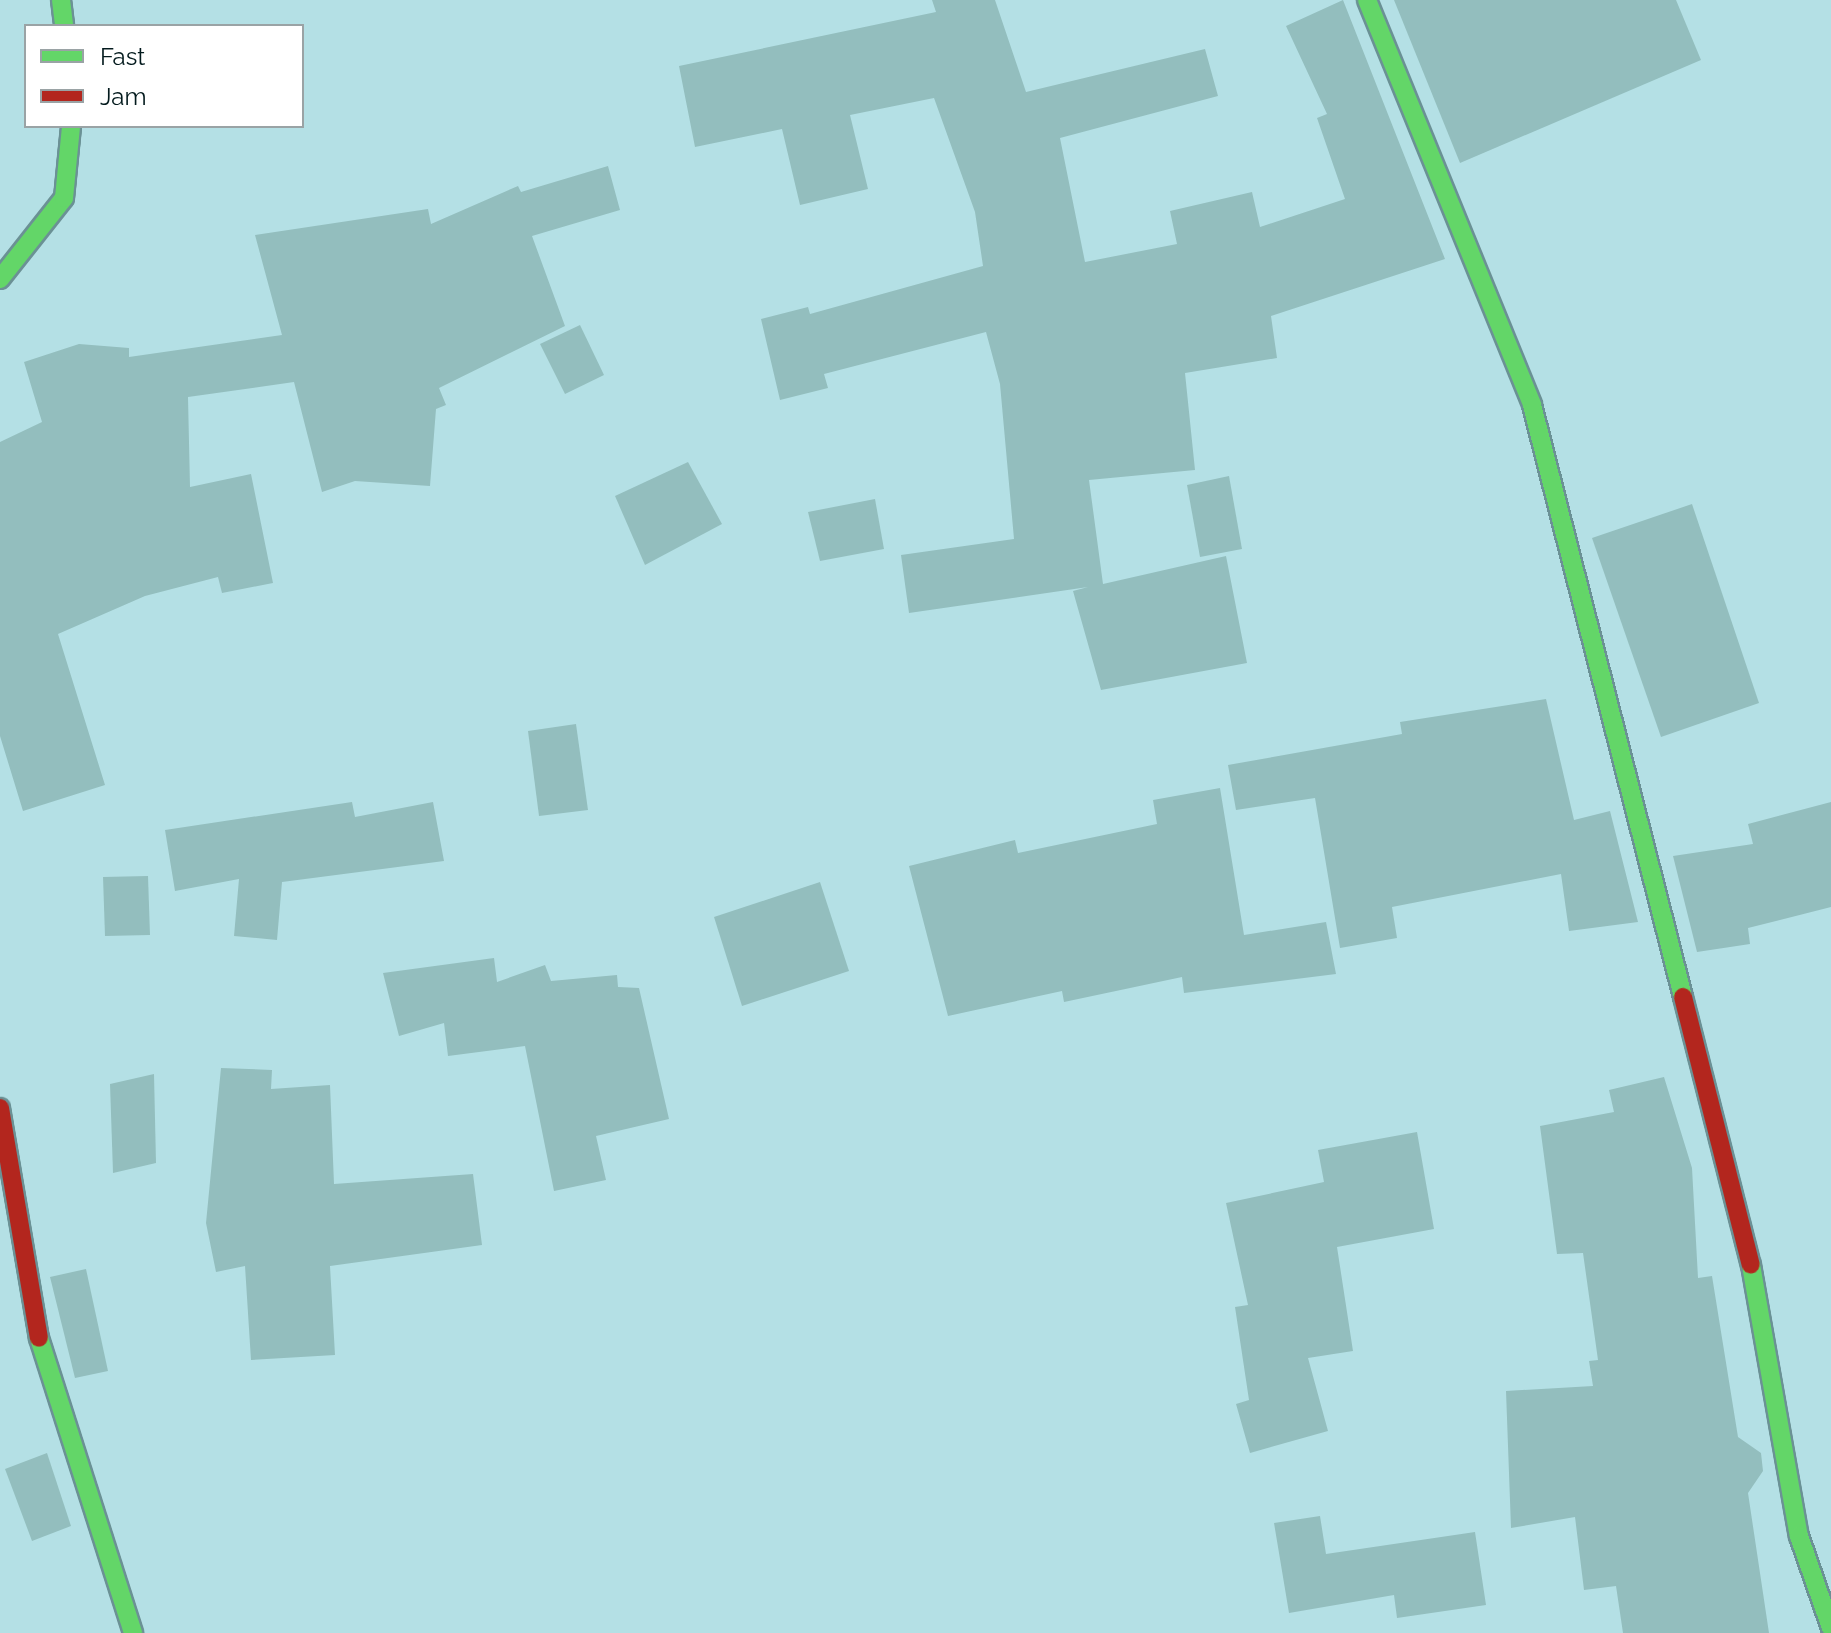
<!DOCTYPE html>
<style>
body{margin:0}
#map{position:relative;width:1831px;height:1633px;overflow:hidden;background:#b4e0e5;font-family:Raleway,sans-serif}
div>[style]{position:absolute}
.building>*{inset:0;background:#93bebe}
.roads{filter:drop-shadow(2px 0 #6b9195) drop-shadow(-2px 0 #6b9195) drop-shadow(0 2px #6b9195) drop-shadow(0 -2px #6b9195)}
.fast>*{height:18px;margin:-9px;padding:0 9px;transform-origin:9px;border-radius:9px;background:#63d668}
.jam>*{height:18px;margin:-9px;padding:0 9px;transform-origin:9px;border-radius:9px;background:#b3261e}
span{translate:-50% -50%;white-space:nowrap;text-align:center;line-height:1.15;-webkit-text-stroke:6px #fff;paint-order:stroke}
.legend{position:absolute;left:24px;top:24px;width:280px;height:104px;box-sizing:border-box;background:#fff;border:2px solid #9aa3a5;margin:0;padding:10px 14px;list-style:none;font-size:24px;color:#031a1d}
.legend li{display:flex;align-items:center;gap:16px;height:40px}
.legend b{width:40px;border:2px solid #9aa3a5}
</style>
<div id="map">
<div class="building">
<i style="clip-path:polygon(932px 0,995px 0,1026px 92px,1205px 49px,1218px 96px,1060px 138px,1085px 262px,1177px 244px,1170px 211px,1252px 192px,1260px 227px,1345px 199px,1317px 118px,1327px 114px,1286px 26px,1343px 0,1445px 259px,1271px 316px,1277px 358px,1185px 373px,1195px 470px,1089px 480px,1103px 584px,1226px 556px,1247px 663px,1101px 690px,1073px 591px,1088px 587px,909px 613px,901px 555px,1014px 539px,1000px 384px,986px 332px,824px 374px,828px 388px,780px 400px,761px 319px,808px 307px,810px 314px,983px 266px,975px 212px,934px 98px,850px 115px,868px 189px,800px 205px,782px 129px,695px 147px,679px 66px,936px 12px)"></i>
<i style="clip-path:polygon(1394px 0,1676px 0,1701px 60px,1460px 163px)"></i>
<i style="clip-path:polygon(608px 166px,620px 210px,532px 236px,565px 326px,439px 388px,446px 405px,436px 409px,430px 486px,355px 481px,322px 492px,294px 382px,188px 397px,190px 487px,251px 474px,273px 583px,222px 593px,218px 577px,145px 596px,58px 634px,105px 785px,23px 811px,0 736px,0 442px,42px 422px,24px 362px,79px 344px,129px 348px,129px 357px,282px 335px,255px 235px,428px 209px,431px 224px,518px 186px,521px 192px)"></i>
<i style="clip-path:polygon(580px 325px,604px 375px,565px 394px,540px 344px)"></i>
<i style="clip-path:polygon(688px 462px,722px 524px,645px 565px,615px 496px)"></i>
<i style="clip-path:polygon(1229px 476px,1242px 549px,1200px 557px,1187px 485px)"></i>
<i style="clip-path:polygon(875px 499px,884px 549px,820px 561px,808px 512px)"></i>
<i style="clip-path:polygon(1692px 504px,1759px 703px,1661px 737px,1592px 538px)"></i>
<i style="clip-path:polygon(1546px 699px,1574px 820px,1610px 811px,1638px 922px,1569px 931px,1561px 874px,1392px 907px,1397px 938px,1340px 948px,1315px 798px,1236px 810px,1228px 765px,1402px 734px,1400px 722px)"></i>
<i style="clip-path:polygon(576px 724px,588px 810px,539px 816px,528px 731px)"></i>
<i style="clip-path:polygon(1220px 788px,1244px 935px,1326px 922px,1336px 974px,1184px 993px,1182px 977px,1064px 1002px,1062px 991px,948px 1016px,909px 866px,1015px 840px,1018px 853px,1157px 824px,1153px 800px)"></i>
<i style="clip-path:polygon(352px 802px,355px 817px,433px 802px,444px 861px,282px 882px,277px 940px,234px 936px,239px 879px,175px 891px,165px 830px)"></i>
<i style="clip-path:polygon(1831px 802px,1831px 907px,1748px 928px,1750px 944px,1697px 952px,1673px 856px,1753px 844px,1748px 824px)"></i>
<i style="clip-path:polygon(148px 876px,150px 935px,105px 936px,103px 877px)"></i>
<i style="clip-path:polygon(820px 882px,849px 971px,742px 1006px,714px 917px)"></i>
<i style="clip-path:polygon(494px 958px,497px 982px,545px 965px,551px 981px,617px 975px,618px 987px,639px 988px,669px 1119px,596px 1136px,606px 1180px,554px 1191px,525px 1046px,448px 1056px,444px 1023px,399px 1036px,383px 973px)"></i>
<i style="clip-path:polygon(221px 1068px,272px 1070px,271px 1089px,330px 1085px,334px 1184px,473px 1174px,482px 1245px,330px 1266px,335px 1355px,251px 1360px,245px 1266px,216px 1272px,206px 1223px)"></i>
<i style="clip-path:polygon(154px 1074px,156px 1163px,113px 1173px,110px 1084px)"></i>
<i style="clip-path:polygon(1664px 1077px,1692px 1168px,1698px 1278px,1712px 1276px,1738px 1437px,1761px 1453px,1763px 1471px,1748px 1493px,1769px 1633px,1623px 1633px,1616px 1586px,1584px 1590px,1575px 1517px,1511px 1528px,1506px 1391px,1593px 1386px,1589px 1361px,1598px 1360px,1583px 1253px,1557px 1254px,1540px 1126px,1614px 1112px,1609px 1090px)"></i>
<i style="clip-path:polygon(1417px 1132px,1434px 1229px,1337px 1247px,1353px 1351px,1308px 1358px,1328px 1431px,1250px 1453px,1236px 1404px,1249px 1400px,1235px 1307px,1248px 1305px,1226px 1203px,1324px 1182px,1318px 1150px)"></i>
<i style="clip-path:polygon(86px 1269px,108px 1371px,75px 1378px,50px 1277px)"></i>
<i style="clip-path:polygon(47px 1453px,71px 1526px,32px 1541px,5px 1469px)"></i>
<i style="clip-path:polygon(1320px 1516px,1326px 1554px,1475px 1532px,1486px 1605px,1397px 1618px,1394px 1595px,1289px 1613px,1274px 1523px)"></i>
</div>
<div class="roads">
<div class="fast">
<i style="left:61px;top:0;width:26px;rotate:83deg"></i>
<i style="left:1367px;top:0;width:437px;rotate:67.8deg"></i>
<i style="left:1532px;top:405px;width:611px;rotate:75.69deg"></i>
<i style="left:0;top:279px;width:103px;rotate:-51.7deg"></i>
<i style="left:64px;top:198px;width:72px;rotate:-84.4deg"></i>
<i style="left:1751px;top:1265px;width:275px;rotate:80deg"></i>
<i style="left:1799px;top:1536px;width:97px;rotate:70.8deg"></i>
<i style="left:39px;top:1338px;width:310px;rotate:72.3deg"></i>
</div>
<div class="jam">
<i style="left:1683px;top:997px;width:276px;rotate:75.8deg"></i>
<i style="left:0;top:1108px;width:233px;rotate:80.4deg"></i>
</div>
</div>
<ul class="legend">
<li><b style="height:10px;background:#63d668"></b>Fast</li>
<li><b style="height:10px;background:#b3261e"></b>Jam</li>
</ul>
</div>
